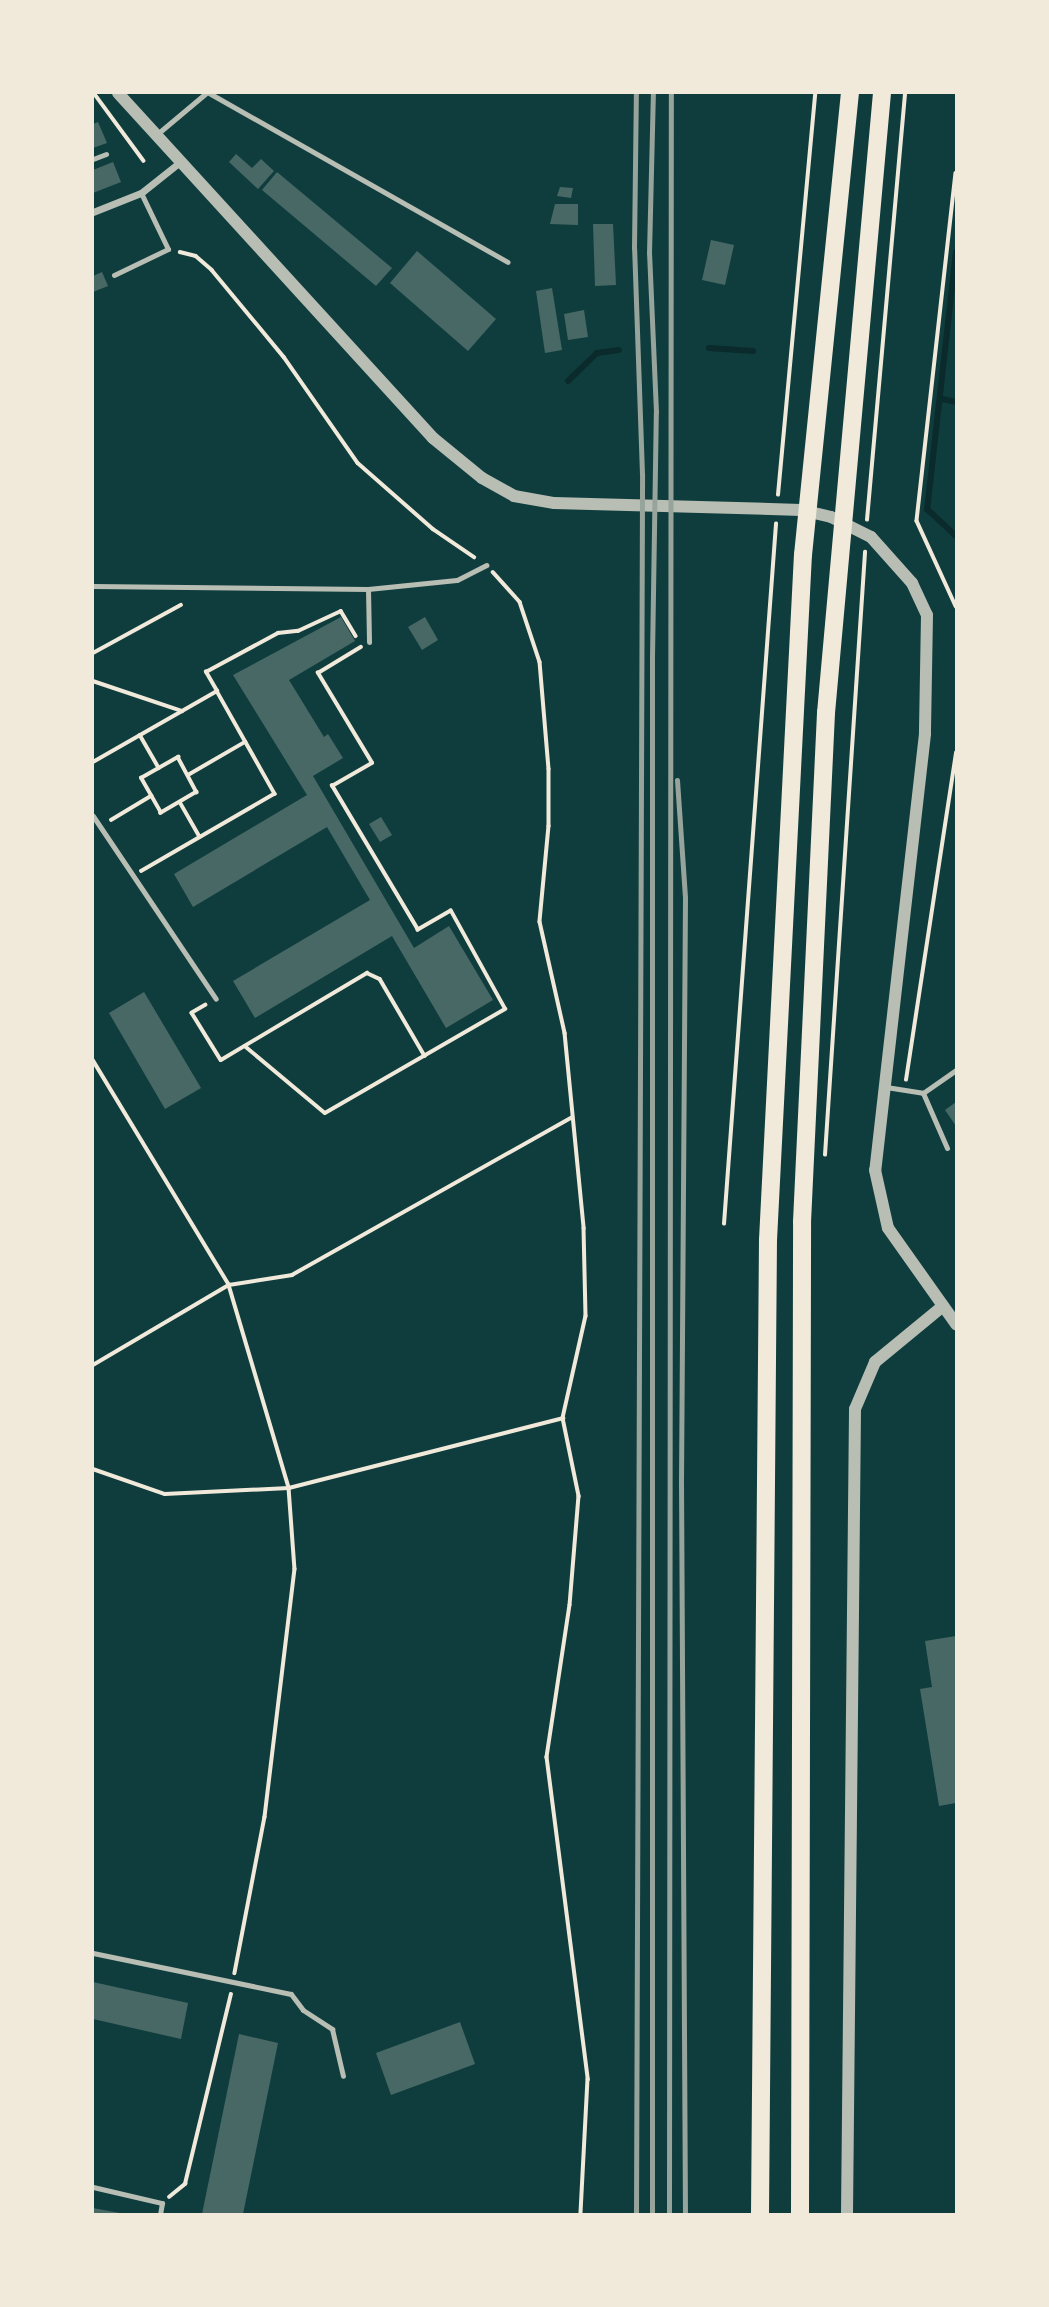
<!DOCTYPE html>
<style>
body{margin:0}
#map{position:relative;width:1049px;height:2307px;overflow:hidden;background:#0f3d3e;font-family:"Noto Sans",sans-serif}
div>[style]{position:absolute}
.stream>*{height:6px;margin:-3px;padding:0 3px;transform-origin:3px;border-radius:3px;background:#0a2a2b}
.building>*{inset:0;background:#486865}
.path>*{height:3.5px;margin:-1.75px;padding:0 1.75px;transform-origin:1.75px;border-radius:1.75px;background:#f1e9da}
.service>*{height:5px;margin:-2.5px;padding:0 2.5px;transform-origin:2.5px;border-radius:2.5px;background:#b8beb3}
.minor>*{height:7px;margin:-3.5px;padding:0 3.5px;transform-origin:3.5px;border-radius:3.5px;background:#b8beb3}
.tertiary>*{height:12px;margin:-6px;padding:0 6px;transform-origin:6px;border-radius:6px;background:#b8beb3}
.primary>*{height:18px;margin:-9px;padding:0 9px;transform-origin:9px;border-radius:9px;background:#f1e9da}
.rail>*{height:5px;margin:-2.5px;padding:0 2.5px;transform-origin:2.5px;border-radius:2.5px;background:#97a49c}
span{translate:-50% -50%;white-space:nowrap;text-align:center;line-height:1.15;-webkit-text-stroke:6px #f1e9da;paint-order:stroke}
.frame{position:absolute;inset:0;border:94px solid #f1e9da;pointer-events:none}
</style>
<div id="map">
<div class="stream">
<i style="left:956px;top:252px;width:259px;rotate:96.4deg"></i>
<i style="left:927px;top:509px;width:40px;rotate:43deg"></i>
<i style="left:709px;top:348px;width:44px;rotate:3.9deg"></i>
<i style="left:568px;top:381px;width:40px;rotate:-44deg"></i>
<i style="left:597px;top:353px;width:22px;rotate:-8deg"></i>
<i style="left:942px;top:399px;width:14px;rotate:12deg"></i>
</div>
<div class="building">
<i style="clip-path:polygon(98px 122px,107px 143px,93px 148px,93px 124px)"></i>
<i style="clip-path:polygon(236px 154px,252px 168px,261px 159px,274px 171px,258px 189px,229px 162px)"></i>
<i style="clip-path:polygon(113px 162px,121px 182px,93px 193px,93px 170px)"></i>
<i style="clip-path:polygon(277px 172px,392px 268px,376px 286px,262px 190px)"></i>
<i style="clip-path:polygon(560px 187px,573px 188px,571px 198px,557px 196px)"></i>
<i style="clip-path:polygon(555px 204px,578px 204px,578px 225px,550px 224px)"></i>
<i style="clip-path:polygon(593px 224px,613px 224px,616px 285px,595px 286px)"></i>
<i style="clip-path:polygon(711px 240px,734px 245px,725px 285px,702px 280px)"></i>
<i style="clip-path:polygon(417px 251px,496px 319px,468px 351px,390px 283px)"></i>
<i style="clip-path:polygon(102px 272px,108px 286px,93px 292px,93px 276px)"></i>
<i style="clip-path:polygon(552px 288px,562px 350px,545px 353px,536px 291px)"></i>
<i style="clip-path:polygon(584px 310px,588px 337px,568px 340px,564px 314px)"></i>
<i style="clip-path:polygon(341px 617px,355px 641px,289px 680px,324px 737px,328px 734px,343px 758px,313px 776px,414px 948px,449px 926px,493px 1000px,446px 1028px,392px 936px,255px 1018px,233px 981px,370px 900px,327px 827px,193px 907px,174px 874px,307px 795px,233px 675px)"></i>
<i style="clip-path:polygon(425px 617px,438px 640px,422px 650px,408px 627px)"></i>
<i style="clip-path:polygon(381px 817px,392px 835px,380px 842px,369px 824px)"></i>
<i style="clip-path:polygon(144px 992px,201px 1088px,165px 1109px,109px 1013px)"></i>
<i style="clip-path:polygon(956px 1102px,956px 1126px,945px 1110px)"></i>
<i style="clip-path:polygon(956px 1636px,956px 1803px,939px 1806px,920px 1689px,932px 1687px,925px 1641px)"></i>
<i style="clip-path:polygon(93px 1982px,188px 2003px,181px 2039px,93px 2019px)"></i>
<i style="clip-path:polygon(460px 2022px,475px 2064px,391px 2095px,376px 2053px)"></i>
<i style="clip-path:polygon(239px 2034px,278px 2043px,243px 2214px,202px 2214px)"></i>
<i style="clip-path:polygon(93px 2208px,120px 2213px,120px 2214px,93px 2214px)"></i>
</div>
<div class="path">
<i style="left:94px;top:93px;width:84px;rotate:53.7deg"></i>
<i style="left:956px;top:173px;width:350px;rotate:96.4deg"></i>
<i style="left:917px;top:521px;width:94px;rotate:65.4deg"></i>
<i style="left:180px;top:252px;width:16px;rotate:14deg"></i>
<i style="left:196px;top:256px;width:21px;rotate:41deg"></i>
<i style="left:212px;top:270px;width:113px;rotate:50.4deg"></i>
<i style="left:284px;top:357px;width:129px;rotate:55.1deg"></i>
<i style="left:358px;top:463px;width:100px;rotate:41.3deg"></i>
<i style="left:433px;top:529px;width:50px;rotate:34.3deg"></i>
<i style="left:778px;top:495px;width:404px;rotate:-84.7deg"></i>
<i style="left:867px;top:520px;width:429px;rotate:-84.9deg"></i>
<i style="left:493px;top:572px;width:40px;rotate:48deg"></i>
<i style="left:520px;top:602px;width:63px;rotate:71.6deg"></i>
<i style="left:540px;top:662px;width:107px;rotate:85.2deg"></i>
<i style="left:549px;top:769px;width:57px;rotate:90deg"></i>
<i style="left:549px;top:826px;width:96px;rotate:95.4deg"></i>
<i style="left:540px;top:922px;width:114px;rotate:77.3deg"></i>
<i style="left:565px;top:1033px;width:196px;rotate:84.4deg"></i>
<i style="left:584px;top:1228px;width:88px;rotate:88.7deg"></i>
<i style="left:586px;top:1316px;width:105px;rotate:102.7deg"></i>
<i style="left:563px;top:1418px;width:80px;rotate:78.4deg"></i>
<i style="left:579px;top:1496px;width:109px;rotate:94.7deg"></i>
<i style="left:570px;top:1605px;width:154px;rotate:98.6deg"></i>
<i style="left:547px;top:1757px;width:325px;rotate:82.7deg"></i>
<i style="left:588px;top:2079px;width:135px;rotate:93deg"></i>
<i style="left:93px;top:653px;width:100px;rotate:-28.6deg"></i>
<i style="left:93px;top:681px;width:94px;rotate:18.6deg"></i>
<i style="left:217px;top:691px;width:22px;rotate:-120deg"></i>
<i style="left:206px;top:672px;width:82px;rotate:-28.4deg"></i>
<i style="left:278px;top:633px;width:20px;rotate:-6deg"></i>
<i style="left:298px;top:631px;width:47px;rotate:-24.9deg"></i>
<i style="left:341px;top:611px;width:29px;rotate:59deg"></i>
<i style="left:140px;top:735px;width:38px;rotate:60deg"></i>
<i style="left:178px;top:757px;width:40px;rotate:62deg"></i>
<i style="left:197px;top:792px;width:42px;rotate:149.7deg"></i>
<i style="left:161px;top:813px;width:40px;rotate:-119.7deg"></i>
<i style="left:141px;top:778px;width:43px;rotate:-29.6deg"></i>
<i style="left:93px;top:762px;width:143px;rotate:-29.8deg"></i>
<i style="left:217px;top:691px;width:118px;rotate:60.6deg"></i>
<i style="left:275px;top:794px;width:154px;rotate:149.9deg"></i>
<i style="left:188px;top:775px;width:66px;rotate:-30.1deg"></i>
<i style="left:180px;top:802px;width:40px;rotate:60.3deg"></i>
<i style="left:111px;top:820px;width:47px;rotate:-31deg"></i>
<i style="left:206px;top:1005px;width:16px;rotate:150deg"></i>
<i style="left:192px;top:1013px;width:55px;rotate:58.3deg"></i>
<i style="left:221px;top:1060px;width:170px;rotate:-30.8deg"></i>
<i style="left:367px;top:973px;width:14px;rotate:25deg"></i>
<i style="left:380px;top:979px;width:89px;rotate:59.7deg"></i>
<i style="left:245px;top:1046px;width:104px;rotate:39.9deg"></i>
<i style="left:325px;top:1113px;width:208px;rotate:-30deg"></i>
<i style="left:505px;top:1009px;width:112px;rotate:-118.9deg"></i>
<i style="left:451px;top:911px;width:38px;rotate:150deg"></i>
<i style="left:418px;top:930px;width:168px;rotate:-120.8deg"></i>
<i style="left:332px;top:786px;width:46px;rotate:-29.9deg"></i>
<i style="left:372px;top:763px;width:105px;rotate:-121deg"></i>
<i style="left:318px;top:673px;width:50px;rotate:-31.2deg"></i>
<i style="left:93px;top:1060px;width:263px;rotate:58.8deg"></i>
<i style="left:229px;top:1285px;width:64px;rotate:-9deg"></i>
<i style="left:292px;top:1275px;width:320px;rotate:-29.4deg"></i>
<i style="left:906px;top:1080px;width:331px;rotate:-81.3deg"></i>
<i style="left:825px;top:1155px;width:604px;rotate:-86.2deg"></i>
<i style="left:724px;top:1224px;width:702px;rotate:-85.75deg"></i>
<i style="left:93px;top:1365px;width:158px;rotate:-30.5deg"></i>
<i style="left:229px;top:1285px;width:212px;rotate:73.5deg"></i>
<i style="left:289px;top:1488px;width:81px;rotate:85.8deg"></i>
<i style="left:295px;top:1569px;width:250px;rotate:96.9deg"></i>
<i style="left:265px;top:1817px;width:159px;rotate:100.9deg"></i>
<i style="left:93px;top:1469px;width:76px;rotate:19.1deg"></i>
<i style="left:165px;top:1494px;width:124px;rotate:-2.8deg"></i>
<i style="left:289px;top:1488px;width:283px;rotate:-14.3deg"></i>
<i style="left:169px;top:2197px;width:21px;rotate:-39deg"></i>
<i style="left:185px;top:2184px;width:195px;rotate:-76.4deg"></i>
</div>
<div class="service">
<i style="left:209px;top:93px;width:343px;rotate:29.5deg"></i>
<i style="left:156px;top:135px;width:65px;rotate:-40deg"></i>
<i style="left:93px;top:159px;width:14px;rotate:-21deg"></i>
<i style="left:114px;top:275px;width:60px;rotate:-25.7deg"></i>
<i style="left:168px;top:249px;width:62px;rotate:-115.7deg"></i>
<i style="left:93px;top:586px;width:275px;rotate:0.6deg"></i>
<i style="left:368px;top:589px;width:53px;rotate:88.9deg"></i>
<i style="left:368px;top:589px;width:89px;rotate:-5.8deg"></i>
<i style="left:457px;top:580px;width:33px;rotate:-27deg"></i>
<i style="left:93px;top:816px;width:220px;rotate:56.1deg"></i>
<i style="left:886px;top:1087px;width:37px;rotate:9deg"></i>
<i style="left:923px;top:1093px;width:40px;rotate:-34.9deg"></i>
<i style="left:923px;top:1093px;width:60px;rotate:66.4deg"></i>
<i style="left:93px;top:1953px;width:202px;rotate:11.7deg"></i>
<i style="left:291px;top:1994px;width:20px;rotate:53deg"></i>
<i style="left:303px;top:2010px;width:35px;rotate:33deg"></i>
<i style="left:332px;top:2029px;width:48px;rotate:76.8deg"></i>
<i style="left:93px;top:2187px;width:71px;rotate:13.1deg"></i>
<i style="left:162px;top:2203px;width:11px;rotate:100deg"></i>
</div>
<div class="minor">
<i style="left:93px;top:212px;width:52px;rotate:-21.6deg"></i>
<i style="left:141px;top:193px;width:50px;rotate:-38.5deg"></i>
</div>
<div class="tertiary">
<i style="left:118px;top:93px;width:467px;rotate:47.6deg"></i>
<i style="left:433px;top:438px;width:63px;rotate:39.2deg"></i>
<i style="left:482px;top:478px;width:37px;rotate:29deg"></i>
<i style="left:514px;top:496px;width:41px;rotate:9.9deg"></i>
<i style="left:554px;top:503px;width:247px;rotate:1.6deg"></i>
<i style="left:801px;top:510px;width:31px;rotate:13deg"></i>
<i style="left:831px;top:517px;width:45px;rotate:26.6deg"></i>
<i style="left:871px;top:537px;width:62px;rotate:48.3deg"></i>
<i style="left:912px;top:583px;width:35px;rotate:65deg"></i>
<i style="left:927px;top:615px;width:119px;rotate:91deg"></i>
<i style="left:925px;top:734px;width:439px;rotate:96.5deg"></i>
<i style="left:875px;top:1170px;width:59px;rotate:77.4deg"></i>
<i style="left:888px;top:1228px;width:118px;rotate:54.7deg"></i>
<i style="left:847px;top:2214px;width:805px;rotate:-89.43deg"></i>
<i style="left:855px;top:1409px;width:51px;rotate:-66.9deg"></i>
<i style="left:875px;top:1362px;width:88px;rotate:-39.5deg"></i>
</div>
<div class="primary">
<i style="left:760px;top:2214px;width:974px;rotate:-89.53deg"></i>
<i style="left:768px;top:1240px;width:686px;rotate:-87.08deg"></i>
<i style="left:803px;top:555px;width:464px;rotate:-84.2deg"></i>
<i style="left:800px;top:2214px;width:992px;rotate:-89.88deg"></i>
<i style="left:802px;top:1222px;width:510px;rotate:-87.3deg"></i>
<i style="left:826px;top:713px;width:623px;rotate:-84.84deg"></i>
</div>
<div class="rail">
<i style="left:677px;top:780px;width:117px;rotate:86.1deg"></i>
<i style="left:685px;top:897px;width:582px;rotate:90.39deg"></i>
<i style="left:681px;top:1479px;width:735px;rotate:89.69deg"></i>
<i style="left:636px;top:2214px;width:1740px;rotate:-89.8deg"></i>
<i style="left:642px;top:474px;width:226px;rotate:-92deg"></i>
<i style="left:634px;top:248px;width:155px;rotate:-89.3deg"></i>
<i style="left:652px;top:2214px;width:1557px;rotate:-90deg"></i>
<i style="left:652px;top:657px;width:245px;rotate:-89.1deg"></i>
<i style="left:656px;top:412px;width:159px;rotate:-92.5deg"></i>
<i style="left:649px;top:253px;width:160px;rotate:-88.6deg"></i>
<i style="left:669px;top:2214px;width:2121px;rotate:-89.95deg"></i>
</div>
<div class="frame"></div>
</div>
